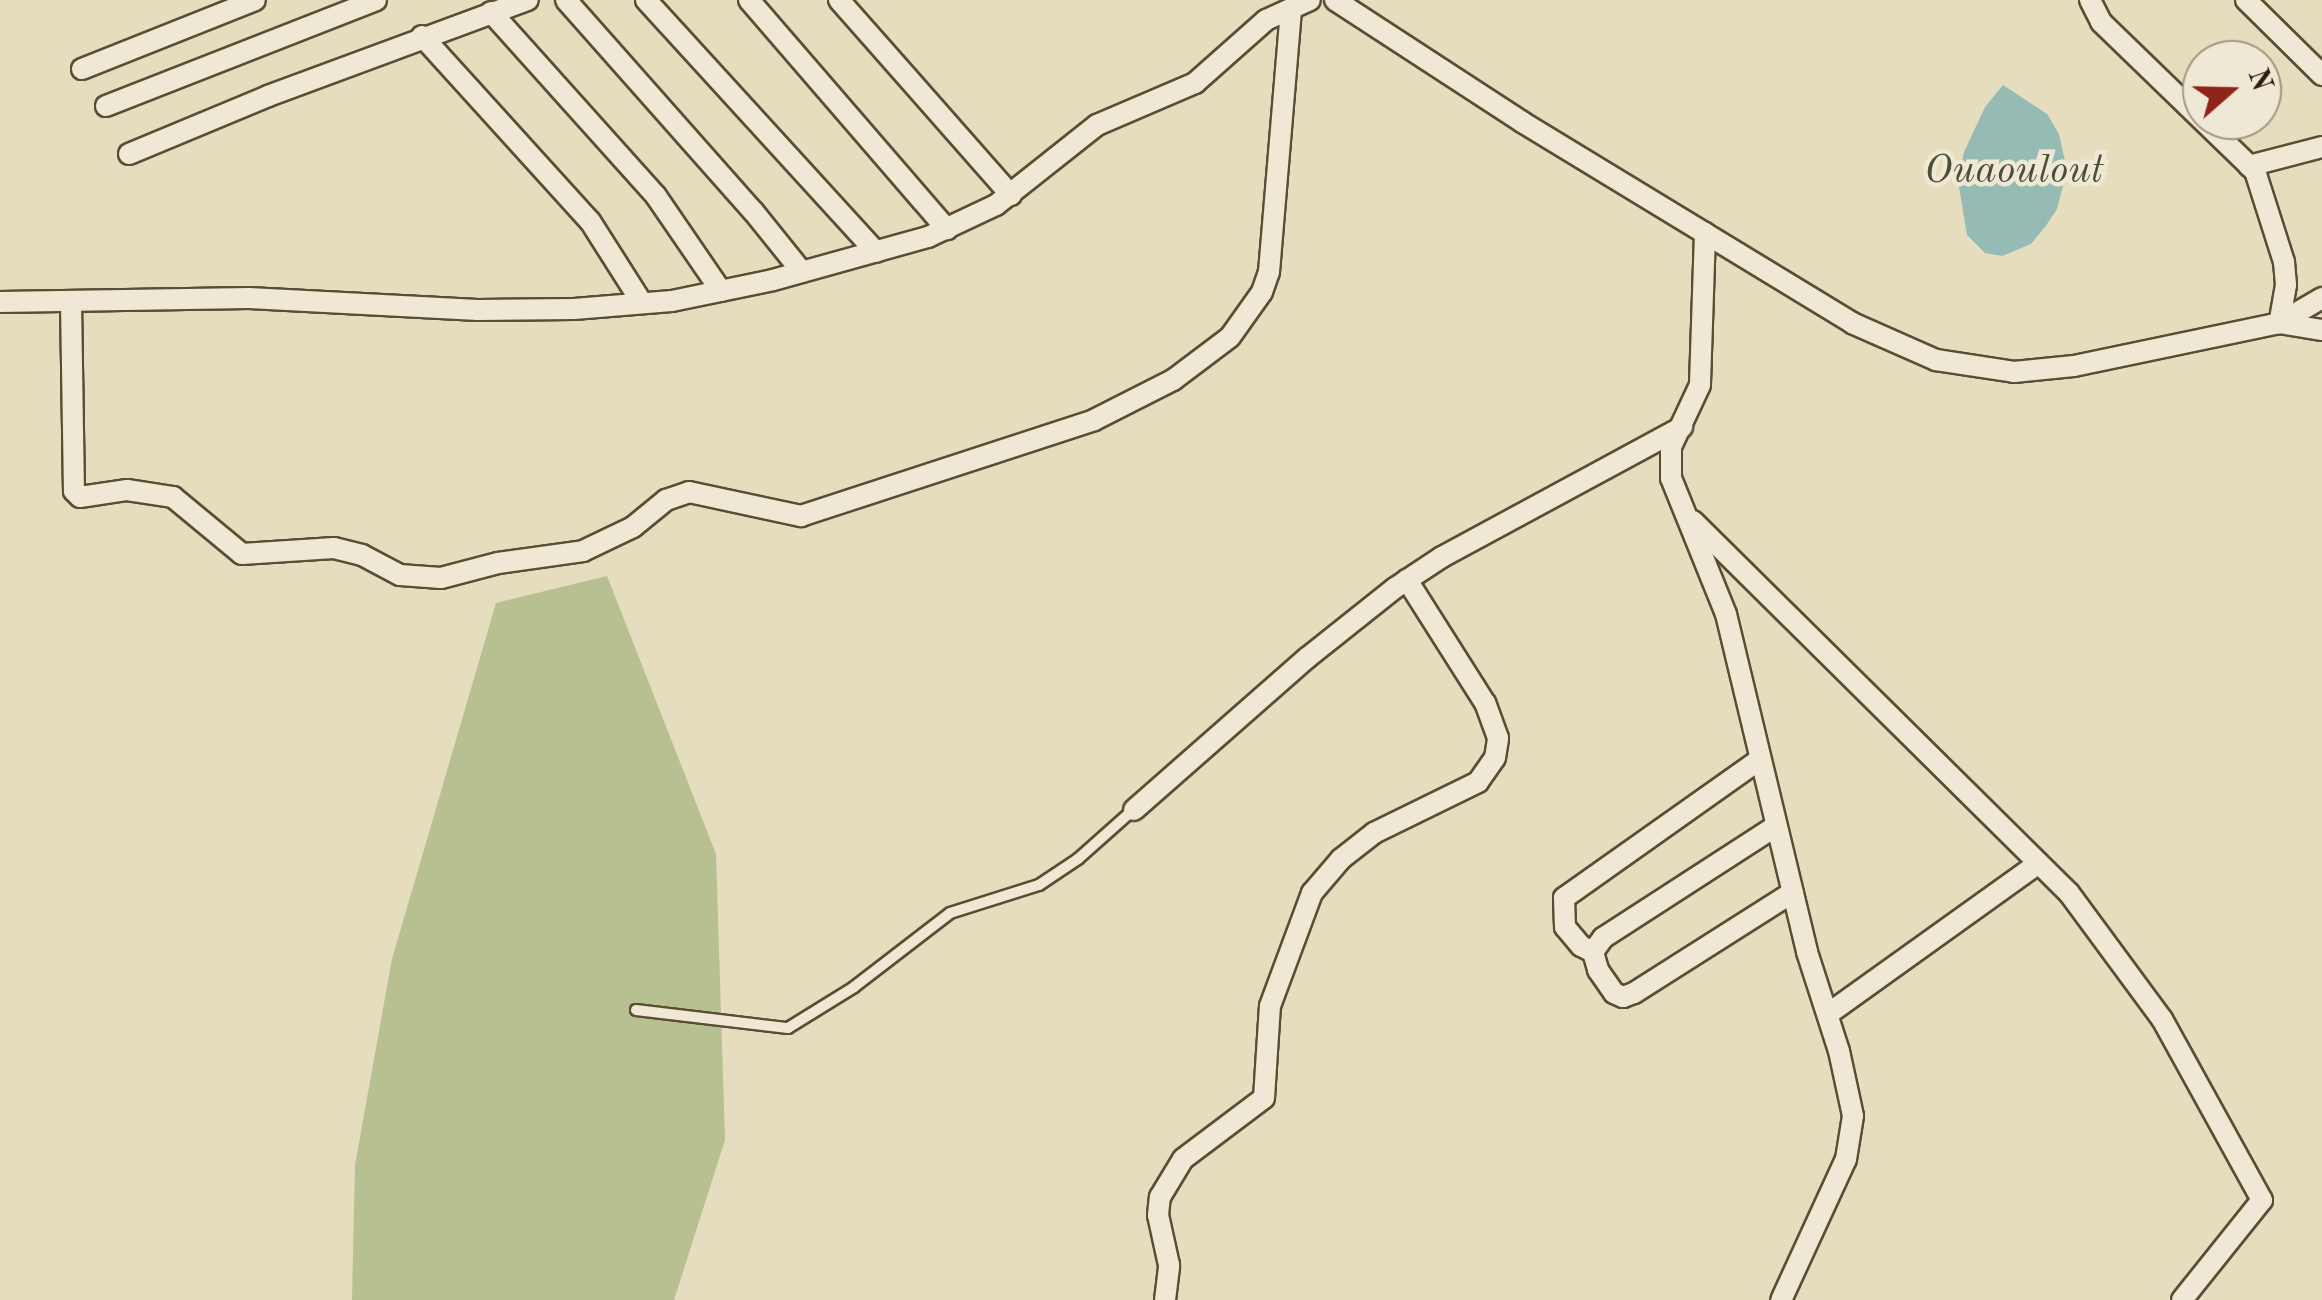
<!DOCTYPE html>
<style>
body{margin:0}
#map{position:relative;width:2322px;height:1300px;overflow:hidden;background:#e6dcbe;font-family:"Old Standard TT",serif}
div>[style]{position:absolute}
.green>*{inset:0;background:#b7c090}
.water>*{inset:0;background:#96bbb5}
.roads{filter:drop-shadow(2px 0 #5b4d32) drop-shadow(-2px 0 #5b4d32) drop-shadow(0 2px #5b4d32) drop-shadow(0 -2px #5b4d32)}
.service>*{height:10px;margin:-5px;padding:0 5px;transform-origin:5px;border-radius:5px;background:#efe8d5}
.minor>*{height:20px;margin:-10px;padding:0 10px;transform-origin:10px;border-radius:10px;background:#efe8d5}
span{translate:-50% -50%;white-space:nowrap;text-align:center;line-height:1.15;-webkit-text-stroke:9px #efe8d5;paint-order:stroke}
.water-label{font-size:40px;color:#4c4c38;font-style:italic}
.north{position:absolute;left:2182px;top:40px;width:100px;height:100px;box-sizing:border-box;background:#efe8d5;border:2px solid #a19781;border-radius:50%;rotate:70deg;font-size:28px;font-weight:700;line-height:40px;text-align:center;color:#2d1d03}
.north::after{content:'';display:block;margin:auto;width:35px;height:45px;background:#8f2418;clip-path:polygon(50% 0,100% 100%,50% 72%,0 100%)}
</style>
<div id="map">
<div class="green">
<i style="clip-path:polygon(607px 576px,716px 854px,725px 1140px,674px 1300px,352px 1300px,355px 1165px,392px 959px,496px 603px)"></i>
</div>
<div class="water">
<i style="clip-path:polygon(2003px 85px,2047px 114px,2059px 134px,2067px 170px,2057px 209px,2045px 227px,2031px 244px,2002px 256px,1985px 253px,1967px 235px,1958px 181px,1964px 152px,1985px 107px)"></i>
</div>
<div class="roads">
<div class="service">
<i style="left:636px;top:1010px;width:153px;rotate:6.8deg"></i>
<i style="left:788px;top:1028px;width:78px;rotate:-31.8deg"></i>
<i style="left:854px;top:987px;width:121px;rotate:-37.6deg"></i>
<i style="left:950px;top:913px;width:93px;rotate:-17.5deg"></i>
<i style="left:1039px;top:885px;width:47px;rotate:-33.7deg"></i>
<i style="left:1078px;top:859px;width:74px;rotate:-41.7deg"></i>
</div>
<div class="minor">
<i style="left:566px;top:0;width:282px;rotate:48.5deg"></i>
<i style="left:753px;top:211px;width:78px;rotate:51.2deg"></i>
<i style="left:646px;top:0;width:341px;rotate:47.6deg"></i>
<i style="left:749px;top:0;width:303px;rotate:49.2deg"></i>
<i style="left:839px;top:0;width:260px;rotate:48.6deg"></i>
<i style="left:1335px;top:0;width:223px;rotate:33.1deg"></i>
<i style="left:1522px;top:122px;width:386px;rotate:31.3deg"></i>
<i style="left:1852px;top:323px;width:92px;rotate:23.8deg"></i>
<i style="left:1936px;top:360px;width:79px;rotate:8.7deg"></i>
<i style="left:2014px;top:372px;width:60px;rotate:-5.7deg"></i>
<i style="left:2074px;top:366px;width:209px;rotate:-11.8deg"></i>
<i style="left:2279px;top:323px;width:50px;rotate:-30.2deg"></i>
<i style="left:2090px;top:0;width:25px;rotate:63deg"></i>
<i style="left:2101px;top:22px;width:214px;rotate:44.1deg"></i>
<i style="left:2255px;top:171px;width:96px;rotate:72.3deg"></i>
<i style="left:2284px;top:262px;width:23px;rotate:85deg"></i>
<i style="left:2286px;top:285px;width:39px;rotate:100deg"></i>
<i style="left:2246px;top:0;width:107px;rotate:44.6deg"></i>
<i style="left:491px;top:12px;width:247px;rotate:48.1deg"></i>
<i style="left:656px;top:196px;width:115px;rotate:55.6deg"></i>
<i style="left:422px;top:36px;width:250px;rotate:47.8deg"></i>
<i style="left:590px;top:221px;width:97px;rotate:57.6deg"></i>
<i style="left:82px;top:69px;width:186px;rotate:-21.7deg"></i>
<i style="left:106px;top:106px;width:290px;rotate:-21.4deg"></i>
<i style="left:129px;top:154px;width:151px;rotate:-22.6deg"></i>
<i style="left:268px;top:96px;width:277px;rotate:-20.3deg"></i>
<i style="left:2249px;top:166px;width:75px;rotate:-14.6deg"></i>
<i style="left:1705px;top:233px;width:152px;rotate:91.9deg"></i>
<i style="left:1700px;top:385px;width:68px;rotate:115.1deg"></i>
<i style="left:1671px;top:447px;width:31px;rotate:90deg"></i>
<i style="left:1671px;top:478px;width:147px;rotate:68deg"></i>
<i style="left:1726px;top:614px;width:348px;rotate:76.5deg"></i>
<i style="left:1807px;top:952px;width:104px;rotate:72.1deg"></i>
<i style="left:1839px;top:1051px;width:66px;rotate:77.8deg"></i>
<i style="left:1853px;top:1116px;width:44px;rotate:99.2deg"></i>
<i style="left:1846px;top:1159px;width:155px;rotate:114.7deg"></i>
<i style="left:0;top:302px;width:249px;rotate:-0.9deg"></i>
<i style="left:249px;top:298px;width:229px;rotate:3deg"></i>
<i style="left:478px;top:310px;width:96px;rotate:-0.6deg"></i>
<i style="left:574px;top:309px;width:98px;rotate:-4.7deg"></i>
<i style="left:672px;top:301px;width:103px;rotate:-11.7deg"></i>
<i style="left:773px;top:280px;width:161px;rotate:-15.5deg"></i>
<i style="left:928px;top:237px;width:75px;rotate:-25.2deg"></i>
<i style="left:996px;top:205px;width:129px;rotate:-38.4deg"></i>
<i style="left:1097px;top:125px;width:107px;rotate:-23.2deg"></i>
<i style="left:1195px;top:83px;width:95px;rotate:-41.6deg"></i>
<i style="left:1266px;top:20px;width:48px;rotate:-24.4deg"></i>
<i style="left:71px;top:302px;width:189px;rotate:89.1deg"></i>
<i style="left:74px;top:491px;width:8px;rotate:45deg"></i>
<i style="left:80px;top:497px;width:48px;rotate:-8.5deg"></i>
<i style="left:127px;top:490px;width:47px;rotate:8.7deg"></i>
<i style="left:173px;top:497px;width:89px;rotate:39.6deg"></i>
<i style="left:242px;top:554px;width:92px;rotate:-3.7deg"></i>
<i style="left:334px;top:548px;width:29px;rotate:14deg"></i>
<i style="left:362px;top:555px;width:43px;rotate:27.8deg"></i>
<i style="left:400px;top:575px;width:41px;rotate:4.2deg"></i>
<i style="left:441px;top:578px;width:59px;rotate:-14.7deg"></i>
<i style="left:498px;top:563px;width:86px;rotate:-8deg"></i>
<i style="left:583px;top:551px;width:55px;rotate:-25.6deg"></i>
<i style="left:633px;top:527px;width:43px;rotate:-39.3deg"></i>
<i style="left:666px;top:500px;width:24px;rotate:-19deg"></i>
<i style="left:689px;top:492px;width:115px;rotate:12.1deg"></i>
<i style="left:801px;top:516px;width:308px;rotate:-18.1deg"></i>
<i style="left:1094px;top:420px;width:89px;rotate:-26.9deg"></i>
<i style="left:1173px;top:380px;width:71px;rotate:-37deg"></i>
<i style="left:1230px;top:337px;width:55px;rotate:-54.6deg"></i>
<i style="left:1262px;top:292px;width:21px;rotate:-71deg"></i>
<i style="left:1269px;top:272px;width:263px;rotate:-85.2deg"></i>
<i style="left:2279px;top:323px;width:44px;rotate:9.2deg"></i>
<i style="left:1693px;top:521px;width:529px;rotate:44.69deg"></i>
<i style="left:2069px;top:893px;width:157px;rotate:53.6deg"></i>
<i style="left:2162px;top:1019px;width:207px;rotate:61.1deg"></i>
<i style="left:2262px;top:1200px;width:128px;rotate:128.7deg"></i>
<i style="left:1134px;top:810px;width:230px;rotate:-41.3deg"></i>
<i style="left:1307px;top:658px;width:112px;rotate:-38.5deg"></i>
<i style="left:1395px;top:588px;width:56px;rotate:-33.4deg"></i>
<i style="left:1442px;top:557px;width:273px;rotate:-28.4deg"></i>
<i style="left:1776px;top:826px;width:206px;rotate:147.1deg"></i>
<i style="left:1603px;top:938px;width:17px;rotate:126deg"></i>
<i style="left:1593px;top:952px;width:19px;rotate:74deg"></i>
<i style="left:1598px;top:970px;width:28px;rotate:55deg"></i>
<i style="left:1614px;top:993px;width:10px;rotate:24deg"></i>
<i style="left:1623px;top:997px;width:12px;rotate:-20deg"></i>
<i style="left:1634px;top:993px;width:188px;rotate:-32.4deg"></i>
<i style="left:1593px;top:952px;width:13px;rotate:-153deg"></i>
<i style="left:1581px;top:946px;width:25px;rotate:-130deg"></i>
<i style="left:1565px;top:927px;width:29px;rotate:-92deg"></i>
<i style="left:1564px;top:898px;width:240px;rotate:-35.3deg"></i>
<i style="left:1828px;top:1014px;width:259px;rotate:-35.6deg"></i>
<i style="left:1165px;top:1300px;width:35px;rotate:-83deg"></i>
<i style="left:1169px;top:1265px;width:51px;rotate:-102.4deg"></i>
<i style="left:1158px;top:1215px;width:18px;rotate:-84deg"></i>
<i style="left:1160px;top:1197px;width:44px;rotate:-58.8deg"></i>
<i style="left:1183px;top:1159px;width:101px;rotate:-37deg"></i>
<i style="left:1264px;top:1098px;width:92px;rotate:-86.3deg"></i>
<i style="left:1270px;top:1006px;width:121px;rotate:-69.6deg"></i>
<i style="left:1312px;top:893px;width:45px;rotate:-49.5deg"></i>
<i style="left:1341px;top:859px;width:42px;rotate:-38.2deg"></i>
<i style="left:1374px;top:833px;width:116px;rotate:-26.1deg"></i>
<i style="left:1478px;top:782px;width:29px;rotate:-55deg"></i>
<i style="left:1495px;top:758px;width:20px;rotate:-81deg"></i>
<i style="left:1498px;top:738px;width:37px;rotate:-110deg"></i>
<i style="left:1485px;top:703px;width:146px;rotate:-122.4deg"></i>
</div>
</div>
<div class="water-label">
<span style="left:2014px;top:172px">Ouaoulout</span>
</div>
<div class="north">N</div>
</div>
